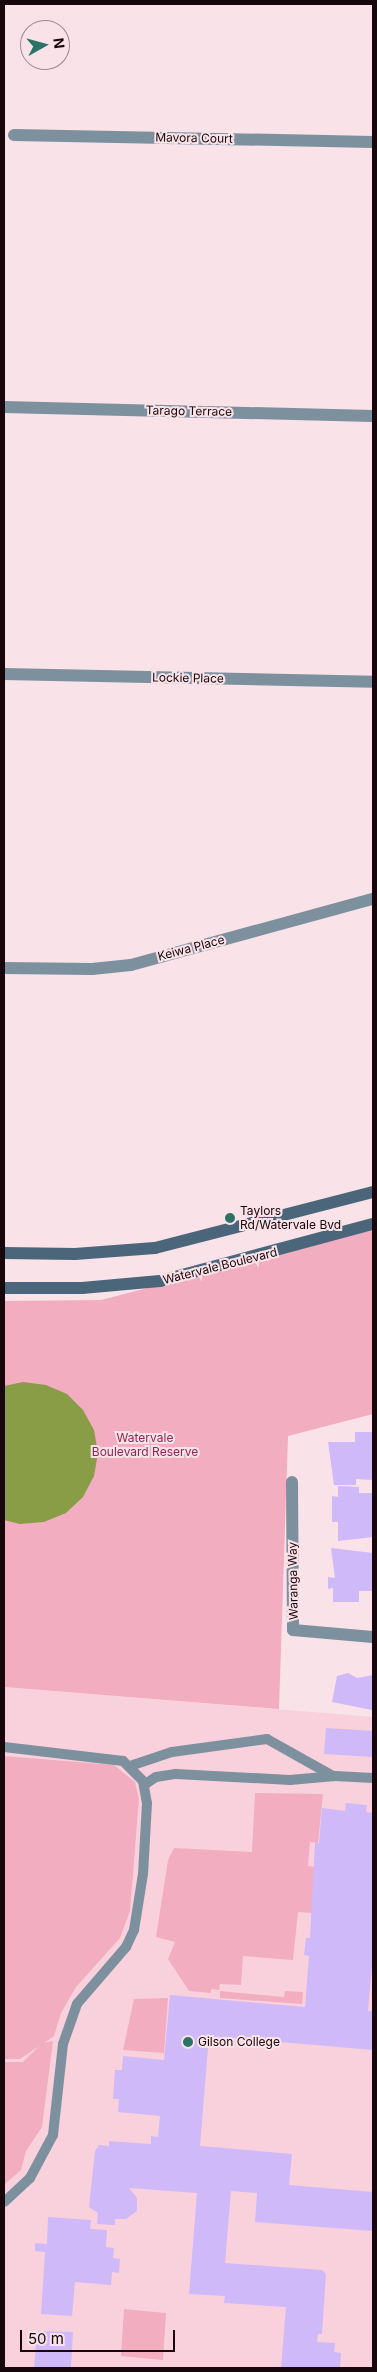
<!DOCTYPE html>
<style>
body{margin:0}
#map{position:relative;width:377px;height:2372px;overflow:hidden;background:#f9e2e8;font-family:Inter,sans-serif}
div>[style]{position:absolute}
.built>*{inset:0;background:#f9d1dc}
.green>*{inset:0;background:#f3adc1}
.water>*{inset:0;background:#899d47}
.building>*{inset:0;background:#cfb9f8}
.lane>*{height:10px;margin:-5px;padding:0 5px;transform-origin:5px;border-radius:5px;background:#7d909e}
.street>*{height:12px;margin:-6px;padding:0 6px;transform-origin:6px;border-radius:6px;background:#7d909e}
.secondary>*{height:12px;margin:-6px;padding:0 6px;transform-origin:6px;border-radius:6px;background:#4b667a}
.dots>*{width:14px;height:14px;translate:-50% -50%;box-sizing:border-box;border:2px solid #f9e2e8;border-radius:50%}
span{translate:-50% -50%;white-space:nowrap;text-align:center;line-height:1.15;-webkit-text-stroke:4px #f9e2e8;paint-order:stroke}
.street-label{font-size:12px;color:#17060b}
.poi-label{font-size:12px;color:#17060b}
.left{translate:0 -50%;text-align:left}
.park-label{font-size:12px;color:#8e2650}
.frame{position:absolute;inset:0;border:5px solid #17060b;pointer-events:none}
.north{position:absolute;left:20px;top:20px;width:50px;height:50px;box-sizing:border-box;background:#f9e2e8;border:1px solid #9f8a90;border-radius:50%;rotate:83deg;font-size:14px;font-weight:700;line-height:20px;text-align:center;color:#17060b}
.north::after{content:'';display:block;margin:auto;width:18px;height:22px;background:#2d7267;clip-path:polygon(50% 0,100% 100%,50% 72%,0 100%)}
.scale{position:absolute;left:20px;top:2330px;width:155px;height:22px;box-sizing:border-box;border:2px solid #17060b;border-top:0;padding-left:6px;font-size:15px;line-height:18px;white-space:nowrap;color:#17060b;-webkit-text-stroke:4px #f9e2e8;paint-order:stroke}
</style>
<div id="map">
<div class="built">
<i style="clip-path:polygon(4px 1687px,373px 1717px,373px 2368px,4px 2368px)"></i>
</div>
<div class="green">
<i style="clip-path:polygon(373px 1230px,373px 1414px,288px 1436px,279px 1709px,4px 1687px,4px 1301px,101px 1300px)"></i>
<i style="clip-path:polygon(4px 1756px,114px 1765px,135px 1782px,139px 1799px,130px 1911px,120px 1938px,76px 1987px,61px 2013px,54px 2036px,20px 2059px,4px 2059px)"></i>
<i style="clip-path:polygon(255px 1793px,323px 1794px,318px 1843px,310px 1842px,308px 1866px,316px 1867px,312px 1913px,298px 1912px,293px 1960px,243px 1956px,241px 1985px,220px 1984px,219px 1990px,211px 1989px,211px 1993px,189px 1991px,168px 1959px,175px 1942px,156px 1937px,168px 1860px,174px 1848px,252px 1852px)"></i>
<i style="clip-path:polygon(220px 1991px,284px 1997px,285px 1991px,303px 1992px,302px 2004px,220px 1998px)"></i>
<i style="clip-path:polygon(168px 1998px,164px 2053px,123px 2050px,134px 1999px)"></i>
<i style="clip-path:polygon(53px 2041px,42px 2127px,26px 2151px,21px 2170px,4px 2185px,4px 2062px,23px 2062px,42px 2043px)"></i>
<i style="clip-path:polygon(124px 2309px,166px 2313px,163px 2360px,121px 2356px)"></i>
</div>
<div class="water">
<i style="clip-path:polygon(23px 1382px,46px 1385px,67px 1394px,83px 1410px,94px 1430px,98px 1453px,94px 1476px,83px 1497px,66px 1513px,44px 1522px,20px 1524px,4px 1520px,4px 1386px)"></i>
</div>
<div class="building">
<i style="clip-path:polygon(355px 1432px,372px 1432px,373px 1480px,356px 1479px,356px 1485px,334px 1485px,328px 1442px,355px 1442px)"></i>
<i style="clip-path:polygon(338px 1486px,359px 1487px,359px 1493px,373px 1493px,373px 1537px,338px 1541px,338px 1522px,332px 1522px,332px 1496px,338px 1497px)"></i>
<i style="clip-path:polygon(331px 1548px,373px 1553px,373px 1591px,359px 1591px,359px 1602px,333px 1602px,333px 1588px,328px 1589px,328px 1577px,335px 1578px)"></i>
<i style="clip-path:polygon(348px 1673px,357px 1678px,373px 1675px,372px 1710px,332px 1702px,337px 1676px)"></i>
<i style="clip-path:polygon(326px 1728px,373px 1731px,373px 1757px,324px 1754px)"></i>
<i style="clip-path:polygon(346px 1803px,367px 1805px,366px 1812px,373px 1813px,373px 1953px,368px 2011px,373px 2011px,373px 2050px,209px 2036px,200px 2146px,292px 2154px,289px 2185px,373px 2192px,373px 2231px,255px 2222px,257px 2193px,231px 2191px,225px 2263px,322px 2270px,326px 2274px,322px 2334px,318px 2334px,317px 2342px,335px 2343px,334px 2352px,341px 2353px,340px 2368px,281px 2368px,286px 2307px,224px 2303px,225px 2296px,189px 2294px,197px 2193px,129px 2188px,137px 2198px,137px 2211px,126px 2219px,115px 2219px,115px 2225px,97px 2224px,98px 2213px,89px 2207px,95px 2151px,99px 2145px,109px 2146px,109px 2141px,151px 2144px,151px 2136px,158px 2137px,160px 2116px,118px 2112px,119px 2099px,113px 2099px,115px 2070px,122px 2070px,123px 2056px,164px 2060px,170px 1995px,305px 2007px,309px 1956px,304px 1955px,306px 1938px,310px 1938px,315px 1843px,319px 1843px,322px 1808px,345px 1811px)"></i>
<i style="clip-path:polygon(48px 2217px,91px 2220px,90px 2229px,107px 2230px,106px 2247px,114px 2248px,113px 2258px,120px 2259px,119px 2273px,112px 2272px,111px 2285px,75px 2282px,72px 2316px,41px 2314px,45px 2252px,35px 2251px,35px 2243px,47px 2244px)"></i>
<i style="clip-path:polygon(37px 2331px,73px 2332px,71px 2368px,34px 2368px)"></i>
</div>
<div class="lane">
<i style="left:4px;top:1747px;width:120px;rotate:6.7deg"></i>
<i style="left:123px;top:1761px;width:28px;rotate:45deg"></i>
<i style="left:143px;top:1781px;width:22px;rotate:80deg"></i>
<i style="left:147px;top:1803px;width:71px;rotate:93.2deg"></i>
<i style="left:143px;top:1874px;width:57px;rotate:99.1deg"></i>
<i style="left:134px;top:1930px;width:19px;rotate:115deg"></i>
<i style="left:126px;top:1947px;width:75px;rotate:130.7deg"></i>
<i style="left:77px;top:2004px;width:42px;rotate:109.3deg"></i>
<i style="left:63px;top:2044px;width:92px;rotate:96.3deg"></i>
<i style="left:53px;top:2135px;width:49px;rotate:118.1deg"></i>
<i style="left:30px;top:2178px;width:35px;rotate:137deg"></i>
<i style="left:130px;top:1766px;width:44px;rotate:-18.4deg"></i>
<i style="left:172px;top:1752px;width:96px;rotate:-7.8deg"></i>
<i style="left:267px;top:1739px;width:76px;rotate:29.3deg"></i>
<i style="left:144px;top:1785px;width:14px;rotate:-34deg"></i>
<i style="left:156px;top:1777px;width:20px;rotate:-9deg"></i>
<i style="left:176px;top:1774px;width:114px;rotate:3deg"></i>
<i style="left:290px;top:1780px;width:45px;rotate:-5.1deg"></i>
<i style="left:335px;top:1776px;width:38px;rotate:3deg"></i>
</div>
<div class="street">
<i style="left:14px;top:135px;width:359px;rotate:1.1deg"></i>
<i style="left:4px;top:407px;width:369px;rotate:1.4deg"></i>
<i style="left:4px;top:674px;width:369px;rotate:1.2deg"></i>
<i style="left:4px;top:968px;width:88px;rotate:0.7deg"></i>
<i style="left:92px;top:969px;width:39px;rotate:-6deg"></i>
<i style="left:131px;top:965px;width:251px;rotate:-15.3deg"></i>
<i style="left:292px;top:1482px;width:148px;rotate:89.6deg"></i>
<i style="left:293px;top:1630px;width:80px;rotate:5deg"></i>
</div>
<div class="secondary">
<i style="left:4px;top:1253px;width:71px;rotate:0.8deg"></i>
<i style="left:75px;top:1254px;width:80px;rotate:-4.3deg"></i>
<i style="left:155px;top:1248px;width:225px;rotate:-14.4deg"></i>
<i style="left:4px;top:1288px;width:78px"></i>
<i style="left:82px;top:1288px;width:78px;rotate:-5.1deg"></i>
<i style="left:160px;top:1281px;width:220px;rotate:-15deg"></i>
</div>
<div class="dots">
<i style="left:230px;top:1218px;background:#2d7267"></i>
<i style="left:188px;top:2042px;background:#2d7267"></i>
</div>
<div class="street-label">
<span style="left:194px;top:138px;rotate:1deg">Mavora Court</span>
<span style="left:189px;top:411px;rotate:1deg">Tarago Terrace</span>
<span style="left:188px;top:678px;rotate:1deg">Lockie Place</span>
<span style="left:191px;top:948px;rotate:-15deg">Keiwa Place</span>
<span style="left:220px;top:1266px;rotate:-14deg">Watervale Boulevard</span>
<span style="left:293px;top:1581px;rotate:-91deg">Waranga Way</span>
</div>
<div class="poi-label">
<span class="left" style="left:240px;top:1218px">Taylors<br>Rd/Watervale Bvd</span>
<span class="left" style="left:198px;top:2042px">Gilson College</span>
</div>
<div class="park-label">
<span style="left:145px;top:1445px">Watervale<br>Boulevard Reserve</span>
</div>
<div class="frame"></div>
<div class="north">N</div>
<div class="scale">50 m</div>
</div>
